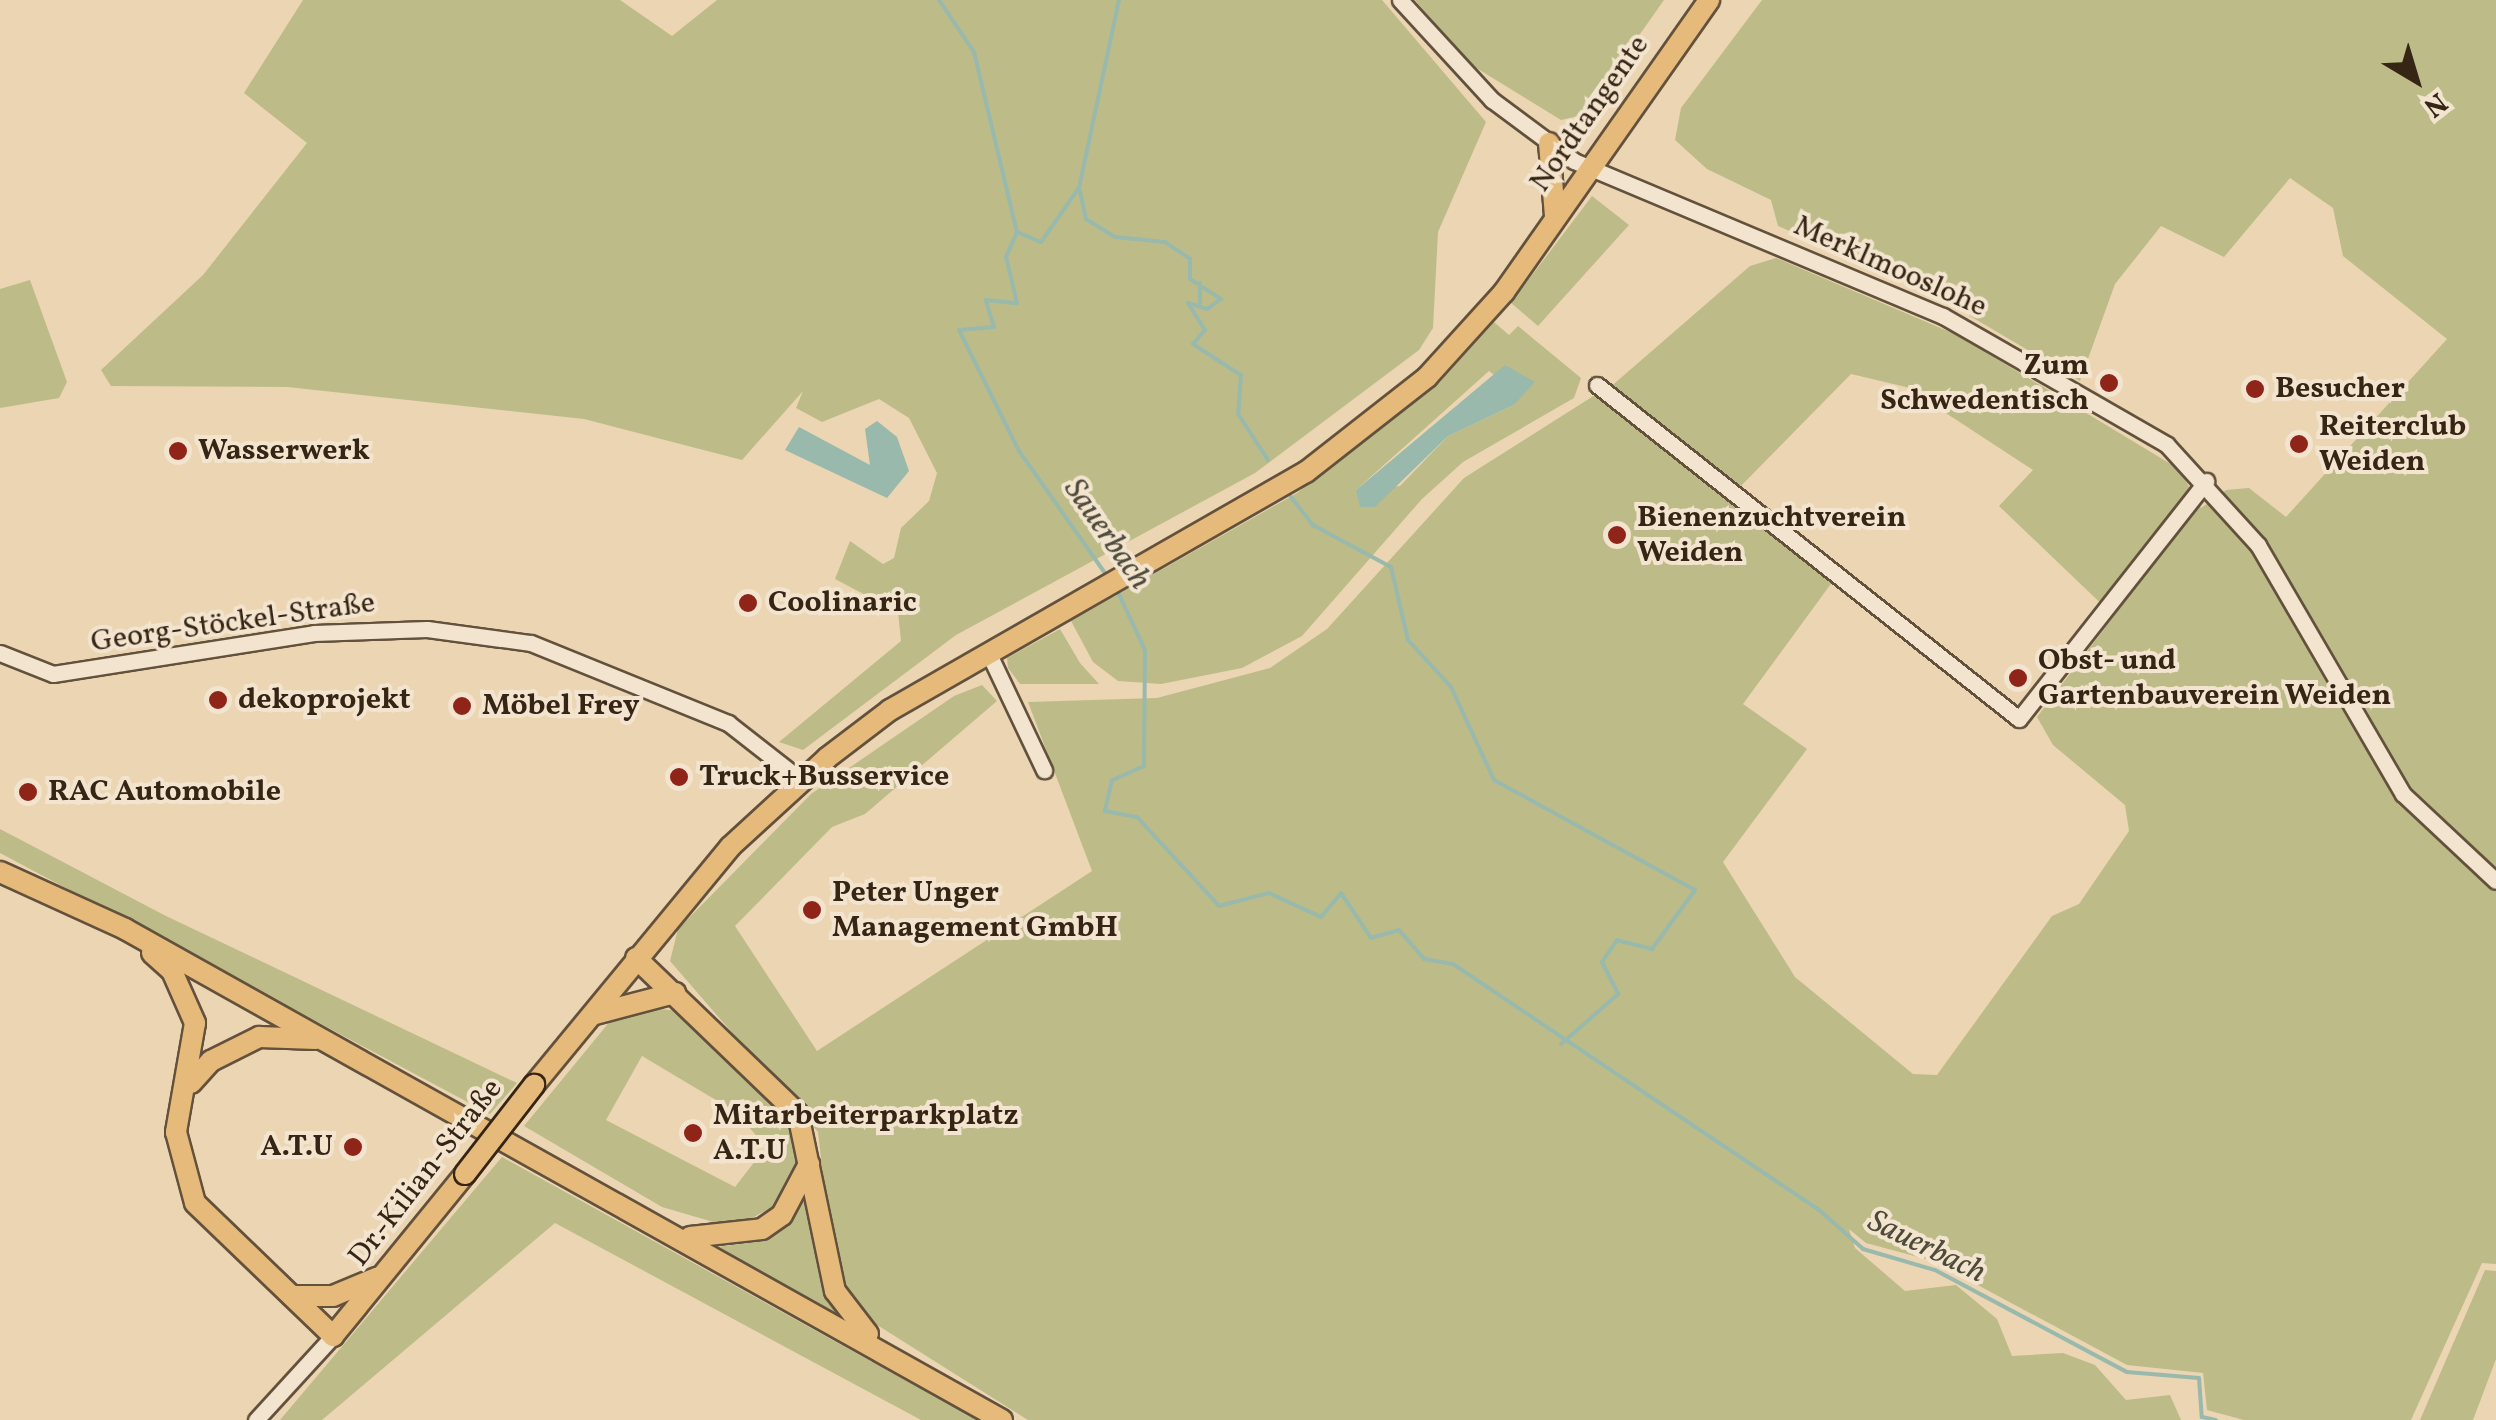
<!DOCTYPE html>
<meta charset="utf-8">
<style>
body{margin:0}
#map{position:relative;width:2496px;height:1420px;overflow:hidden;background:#ebd5b3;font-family:Vollkorn,serif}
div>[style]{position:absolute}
.green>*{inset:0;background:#bdbc88}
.water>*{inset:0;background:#98b9ac}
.stream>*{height:4px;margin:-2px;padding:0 2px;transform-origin:2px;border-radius:2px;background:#98b9ac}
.roads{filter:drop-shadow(2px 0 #63513c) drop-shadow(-2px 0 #63513c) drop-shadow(0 2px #63513c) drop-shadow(0 -2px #63513c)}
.minor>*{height:15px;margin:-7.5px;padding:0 7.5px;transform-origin:7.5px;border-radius:7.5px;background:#f2e4ce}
.major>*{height:20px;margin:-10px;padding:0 10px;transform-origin:10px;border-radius:10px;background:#e6ba7a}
.bridges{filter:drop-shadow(2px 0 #362514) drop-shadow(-2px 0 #362514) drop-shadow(0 2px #362514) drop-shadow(0 -2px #362514)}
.major-bridge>*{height:20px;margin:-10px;padding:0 10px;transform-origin:10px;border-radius:10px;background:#e6ba7a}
.dots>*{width:28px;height:28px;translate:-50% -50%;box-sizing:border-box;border:5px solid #f2e4ce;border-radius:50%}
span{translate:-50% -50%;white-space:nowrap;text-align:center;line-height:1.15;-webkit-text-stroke:8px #f2e4ce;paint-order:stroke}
.street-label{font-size:30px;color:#362514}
.poi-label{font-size:30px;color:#362514;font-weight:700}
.right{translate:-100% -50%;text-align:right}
.left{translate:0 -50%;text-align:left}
.water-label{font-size:32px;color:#4e4a3a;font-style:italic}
.north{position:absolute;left:2366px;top:30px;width:100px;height:100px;-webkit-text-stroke:8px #f2e4ce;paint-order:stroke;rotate:142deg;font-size:28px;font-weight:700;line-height:40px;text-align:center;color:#362514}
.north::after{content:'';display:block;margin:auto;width:35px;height:45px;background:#362514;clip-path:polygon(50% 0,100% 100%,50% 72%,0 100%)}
</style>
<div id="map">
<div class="green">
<i style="clip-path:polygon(303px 0,620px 0,672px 36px,717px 0,1382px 0,1486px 122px,1438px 232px,1433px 328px,1419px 350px,1255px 473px,956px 635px,803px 750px,779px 742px,901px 641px,898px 612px,835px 579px,850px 541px,883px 564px,894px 558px,901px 528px,929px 501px,937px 473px,909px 418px,879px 399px,822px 422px,796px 408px,803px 391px,742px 460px,584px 419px,287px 387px,111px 386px,101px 370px,203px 275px,307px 143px,244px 93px)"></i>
<i style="clip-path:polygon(1415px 0,1664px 0,1583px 115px,1561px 120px,1465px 61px)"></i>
<i style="clip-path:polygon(1762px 0,2496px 0,2496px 1264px,2482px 1263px,2411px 1420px,2244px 1420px,2207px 1410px,2203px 1373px,2127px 1365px,1933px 1261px,1866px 1243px,1849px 1229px,1855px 1248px,1905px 1291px,1956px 1285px,1997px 1319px,2012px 1356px,2063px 1353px,2095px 1365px,2126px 1400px,2170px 1395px,2181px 1420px,1028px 1420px,855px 1311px,830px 1237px,818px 1132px,670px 961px,678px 929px,811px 794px,954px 696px,982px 685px,997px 701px,865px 814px,832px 827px,735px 926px,817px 1051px,1092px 871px,1028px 702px,1157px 698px,1270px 668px,1327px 629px,1464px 478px,1595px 395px,1833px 581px,1743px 704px,1807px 749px,1723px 862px,1795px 977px,1913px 1074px,1937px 1075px,2052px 916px,2079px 904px,2129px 831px,2125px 805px,2053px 745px,2037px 717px,2114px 616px,1999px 506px,2033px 470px,1906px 387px,1851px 374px,1738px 489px,1608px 389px,1750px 266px,1776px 258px,1957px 335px,2179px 469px,2201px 508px,2226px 490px,2249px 488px,2286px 517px,2447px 339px,2343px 256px,2333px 208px,2290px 178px,2224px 257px,2161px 226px,2115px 284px,2080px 381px,1921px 287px,1778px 226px,1771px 200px,1707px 169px,1675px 140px,1681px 108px)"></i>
<i style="clip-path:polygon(1592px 196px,1629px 225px,1538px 326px,1511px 303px)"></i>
<i style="clip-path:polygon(30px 280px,67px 382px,59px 398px,0 408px,0 289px)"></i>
<i style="clip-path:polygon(evenodd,1494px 322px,1509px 335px,1518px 326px,1581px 378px,1574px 398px,1463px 462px,1422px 499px,1302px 636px,1242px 668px,1161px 684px,1118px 681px,1093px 662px,1071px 621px,1297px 493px,1439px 383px,1494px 322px,1489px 371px,1520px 396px,1514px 405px,1448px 436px,1400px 486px,1356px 490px,1489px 371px)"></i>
<i style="clip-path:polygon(1060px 629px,1080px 663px,1099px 684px,1020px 684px,1008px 668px,1007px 658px)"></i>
<i style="clip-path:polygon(0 829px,166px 916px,517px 1083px,490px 1114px,0 853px)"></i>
<i style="clip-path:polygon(evenodd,648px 1008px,671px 1010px,780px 1107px,798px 1136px,799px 1167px,776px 1205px,734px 1228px,662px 1207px,524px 1126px,611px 1020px,648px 1008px,642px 1056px,736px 1112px,766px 1147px,735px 1187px,606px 1120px,642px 1056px)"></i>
<i style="clip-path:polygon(502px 1157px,977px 1420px,921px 1420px,555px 1223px,322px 1420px,280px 1420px)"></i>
<i style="clip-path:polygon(809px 1193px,812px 1241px,839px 1315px,717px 1247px,763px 1241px)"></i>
<i style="clip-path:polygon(2485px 1270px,2496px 1271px,2496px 1359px,2473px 1420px,2420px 1420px)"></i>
</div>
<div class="water">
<i style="clip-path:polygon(1505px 365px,1535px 382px,1514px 405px,1448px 436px,1375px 507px,1360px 507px,1356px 490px)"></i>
<i style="clip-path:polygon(877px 421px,897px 437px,909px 471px,887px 498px,785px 450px,799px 427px,870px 465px,865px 429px)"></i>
</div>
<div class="stream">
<i style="left:939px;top:0;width:63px;rotate:56.1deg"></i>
<i style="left:974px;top:52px;width:185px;rotate:76.6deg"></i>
<i style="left:1080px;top:191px;width:29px;rotate:78deg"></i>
<i style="left:1086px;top:219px;width:34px;rotate:32deg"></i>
<i style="left:1115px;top:237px;width:50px;rotate:5.7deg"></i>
<i style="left:1165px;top:242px;width:30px;rotate:34deg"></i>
<i style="left:1190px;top:259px;width:20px;rotate:90deg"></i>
<i style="left:1190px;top:279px;width:37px;rotate:33deg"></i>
<i style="left:1221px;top:299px;width:17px;rotate:144deg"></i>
<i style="left:1207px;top:309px;width:20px;rotate:-162deg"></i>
<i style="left:1188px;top:303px;width:32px;rotate:58deg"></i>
<i style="left:1205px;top:330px;width:18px;rotate:131deg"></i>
<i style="left:1193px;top:344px;width:57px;rotate:32.9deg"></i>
<i style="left:1241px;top:375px;width:39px;rotate:94deg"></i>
<i style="left:1238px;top:414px;width:55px;rotate:56.9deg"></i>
<i style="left:1200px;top:303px;width:20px;rotate:-90deg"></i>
<i style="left:1291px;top:497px;width:36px;rotate:52deg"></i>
<i style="left:1313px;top:525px;width:89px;rotate:28.3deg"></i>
<i style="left:1391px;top:567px;width:75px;rotate:76.9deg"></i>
<i style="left:1408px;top:640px;width:64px;rotate:47.5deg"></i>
<i style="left:1451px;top:687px;width:102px;rotate:65.2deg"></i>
<i style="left:1494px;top:780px;width:229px;rotate:28.7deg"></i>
<i style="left:1695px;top:890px;width:73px;rotate:126.1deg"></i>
<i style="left:1652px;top:949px;width:36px;rotate:-166deg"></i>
<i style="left:1617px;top:940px;width:27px;rotate:124deg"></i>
<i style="left:1602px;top:962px;width:36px;rotate:63deg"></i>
<i style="left:1618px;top:994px;width:76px;rotate:138.7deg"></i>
<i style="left:1107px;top:576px;width:153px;rotate:-125.1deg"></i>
<i style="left:1019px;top:451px;width:135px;rotate:-116.4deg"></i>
<i style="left:959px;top:330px;width:35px;rotate:-5deg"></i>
<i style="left:994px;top:327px;width:28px;rotate:-107deg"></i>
<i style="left:986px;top:300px;width:31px;rotate:6deg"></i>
<i style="left:1017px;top:303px;width:47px;rotate:-103.4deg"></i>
<i style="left:1006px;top:257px;width:27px;rotate:-66deg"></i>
<i style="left:1017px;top:232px;width:26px;rotate:23deg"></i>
<i style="left:1041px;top:242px;width:66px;rotate:-54.9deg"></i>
<i style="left:1079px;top:188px;width:192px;rotate:-78deg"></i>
<i style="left:1116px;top:588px;width:68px;rotate:64.9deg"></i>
<i style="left:1145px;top:650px;width:116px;rotate:90.5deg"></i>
<i style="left:1144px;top:766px;width:35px;rotate:156deg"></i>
<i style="left:1112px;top:780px;width:32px;rotate:103deg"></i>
<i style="left:1105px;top:811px;width:33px;rotate:11deg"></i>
<i style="left:1137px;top:817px;width:121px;rotate:47.3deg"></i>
<i style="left:1219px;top:906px;width:52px;rotate:-14.6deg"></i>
<i style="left:1269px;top:893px;width:57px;rotate:24.8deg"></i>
<i style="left:1321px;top:917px;width:31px;rotate:-50deg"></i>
<i style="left:1341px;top:893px;width:54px;rotate:56.3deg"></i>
<i style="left:1371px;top:938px;width:29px;rotate:-16deg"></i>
<i style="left:1399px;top:930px;width:38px;rotate:49deg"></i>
<i style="left:1424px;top:959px;width:29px;rotate:10deg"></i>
<i style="left:1453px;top:964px;width:440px;rotate:33.9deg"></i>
<i style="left:1818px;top:1209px;width:60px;rotate:41.6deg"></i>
<i style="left:1863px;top:1249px;width:75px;rotate:16.3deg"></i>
<i style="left:1935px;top:1270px;width:217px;rotate:28deg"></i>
<i style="left:2127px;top:1372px;width:72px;rotate:4.8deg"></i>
<i style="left:2199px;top:1378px;width:39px;rotate:86deg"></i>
<i style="left:2202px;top:1417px;width:14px;rotate:12deg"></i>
</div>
<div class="roads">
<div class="minor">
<i style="left:1400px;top:0;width:136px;rotate:47.4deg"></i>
<i style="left:1492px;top:100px;width:102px;rotate:36.6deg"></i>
<i style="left:1574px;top:161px;width:400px;rotate:22.8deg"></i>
<i style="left:1943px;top:316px;width:258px;rotate:29.9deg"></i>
<i style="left:2167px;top:445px;width:135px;rotate:47.7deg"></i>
<i style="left:2258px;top:545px;width:288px;rotate:59.8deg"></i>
<i style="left:2403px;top:794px;width:127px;rotate:43.1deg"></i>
<i style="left:1597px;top:385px;width:538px;rotate:38.36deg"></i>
<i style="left:2019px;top:719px;width:303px;rotate:-51.8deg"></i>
<i style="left:988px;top:652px;width:131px;rotate:64.6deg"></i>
<i style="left:0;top:653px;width:57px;rotate:21.6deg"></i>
<i style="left:53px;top:674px;width:264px;rotate:-8.9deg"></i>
<i style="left:314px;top:633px;width:113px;rotate:-2deg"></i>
<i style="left:427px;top:629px;width:105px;rotate:7.7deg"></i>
<i style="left:531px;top:643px;width:213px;rotate:22.1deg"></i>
<i style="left:728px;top:723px;width:93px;rotate:38deg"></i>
<i style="left:256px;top:1420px;width:114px;rotate:-47.5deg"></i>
</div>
<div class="major">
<i style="left:1549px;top:143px;width:73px;rotate:85.3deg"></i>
<i style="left:0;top:872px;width:137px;rotate:24.5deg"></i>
<i style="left:125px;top:929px;width:1005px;rotate:29.24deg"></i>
<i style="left:152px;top:953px;width:27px;rotate:42deg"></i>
<i style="left:172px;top:971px;width:57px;rotate:66.1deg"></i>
<i style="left:195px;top:1023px;width:111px;rotate:99.9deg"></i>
<i style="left:176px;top:1132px;width:73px;rotate:75deg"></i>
<i style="left:195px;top:1203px;width:192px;rotate:43.9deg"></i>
<i style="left:333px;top:1336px;width:209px;rotate:-50.8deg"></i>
<i style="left:636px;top:958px;width:225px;rotate:43.9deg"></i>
<i style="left:798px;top:1114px;width:181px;rotate:78.2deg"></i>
<i style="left:835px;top:1291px;width:54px;rotate:52.5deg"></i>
<i style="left:595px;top:1014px;width:83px;rotate:-14.7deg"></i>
<i style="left:191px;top:1083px;width:30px;rotate:-48deg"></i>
<i style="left:211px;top:1061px;width:54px;rotate:-26.6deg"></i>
<i style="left:259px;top:1037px;width:57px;rotate:2deg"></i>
<i style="left:534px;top:1085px;width:308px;rotate:-50.5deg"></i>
<i style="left:730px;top:847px;width:132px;rotate:-42.5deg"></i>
<i style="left:827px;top:758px;width:79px;rotate:-37.3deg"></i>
<i style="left:890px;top:710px;width:479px;rotate:-29.8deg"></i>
<i style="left:1306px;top:472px;width:154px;rotate:-38.1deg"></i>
<i style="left:1427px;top:377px;width:115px;rotate:-47.8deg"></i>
<i style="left:1504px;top:292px;width:357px;rotate:-54.9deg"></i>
<i style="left:690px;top:1237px;width:72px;rotate:-6.3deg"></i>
<i style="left:762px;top:1229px;width:24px;rotate:-35deg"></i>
<i style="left:782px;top:1215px;width:58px;rotate:-62.1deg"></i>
<i style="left:292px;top:1296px;width:41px"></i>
<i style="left:333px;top:1296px;width:47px;rotate:-22.7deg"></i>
</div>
</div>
<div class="bridges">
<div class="major-bridge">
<i style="left:465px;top:1174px;width:113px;rotate:-52.2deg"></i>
</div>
</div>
<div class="dots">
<i style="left:2109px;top:383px;background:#8f2418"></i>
<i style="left:2255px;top:389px;background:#8f2418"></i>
<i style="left:2299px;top:444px;background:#8f2418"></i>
<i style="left:178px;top:451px;background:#8f2418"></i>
<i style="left:1617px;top:535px;background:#8f2418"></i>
<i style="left:748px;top:603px;background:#8f2418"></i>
<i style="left:2018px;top:678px;background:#8f2418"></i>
<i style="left:218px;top:700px;background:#8f2418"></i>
<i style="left:462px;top:706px;background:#8f2418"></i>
<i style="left:679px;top:777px;background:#8f2418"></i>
<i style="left:28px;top:792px;background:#8f2418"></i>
<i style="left:812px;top:910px;background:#8f2418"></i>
<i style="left:693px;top:1133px;background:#8f2418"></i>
<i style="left:353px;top:1147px;background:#8f2418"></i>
</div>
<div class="street-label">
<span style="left:1590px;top:114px;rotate:-55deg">Nordtangente</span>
<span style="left:1890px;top:267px;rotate:24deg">Merklmooslohe</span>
<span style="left:233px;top:623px;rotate:-8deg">Georg-Stöckel-Straße</span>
<span style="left:426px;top:1173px;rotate:-52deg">Dr.-Kilian-Straße</span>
</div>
<div class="poi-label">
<span class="right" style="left:2089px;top:383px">Zum<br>Schwedentisch</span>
<span class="left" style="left:2275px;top:389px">Besucher</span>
<span class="left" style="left:2319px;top:444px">Reiterclub<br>Weiden</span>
<span class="left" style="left:198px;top:451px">Wasserwerk</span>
<span class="left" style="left:1637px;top:535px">Bienenzuchtverein<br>Weiden</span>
<span class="left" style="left:768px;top:603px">Coolinaric</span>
<span class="left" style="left:2038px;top:678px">Obst- und<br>Gartenbauverein Weiden</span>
<span class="left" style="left:238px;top:700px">dekoprojekt</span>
<span class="left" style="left:482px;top:706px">Möbel Frey</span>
<span class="left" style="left:699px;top:777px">Truck+Busservice</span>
<span class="left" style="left:48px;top:792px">RAC Automobile</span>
<span class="left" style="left:832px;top:910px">Peter Unger<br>Management GmbH</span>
<span class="left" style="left:713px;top:1133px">Mitarbeiterparkplatz<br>A.T.U</span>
<span class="right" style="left:333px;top:1147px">A.T.U</span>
</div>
<div class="water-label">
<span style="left:1106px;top:535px;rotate:55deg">Sauerbach</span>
<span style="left:1926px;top:1248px;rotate:26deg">Sauerbach</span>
</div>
<div class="north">N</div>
</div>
